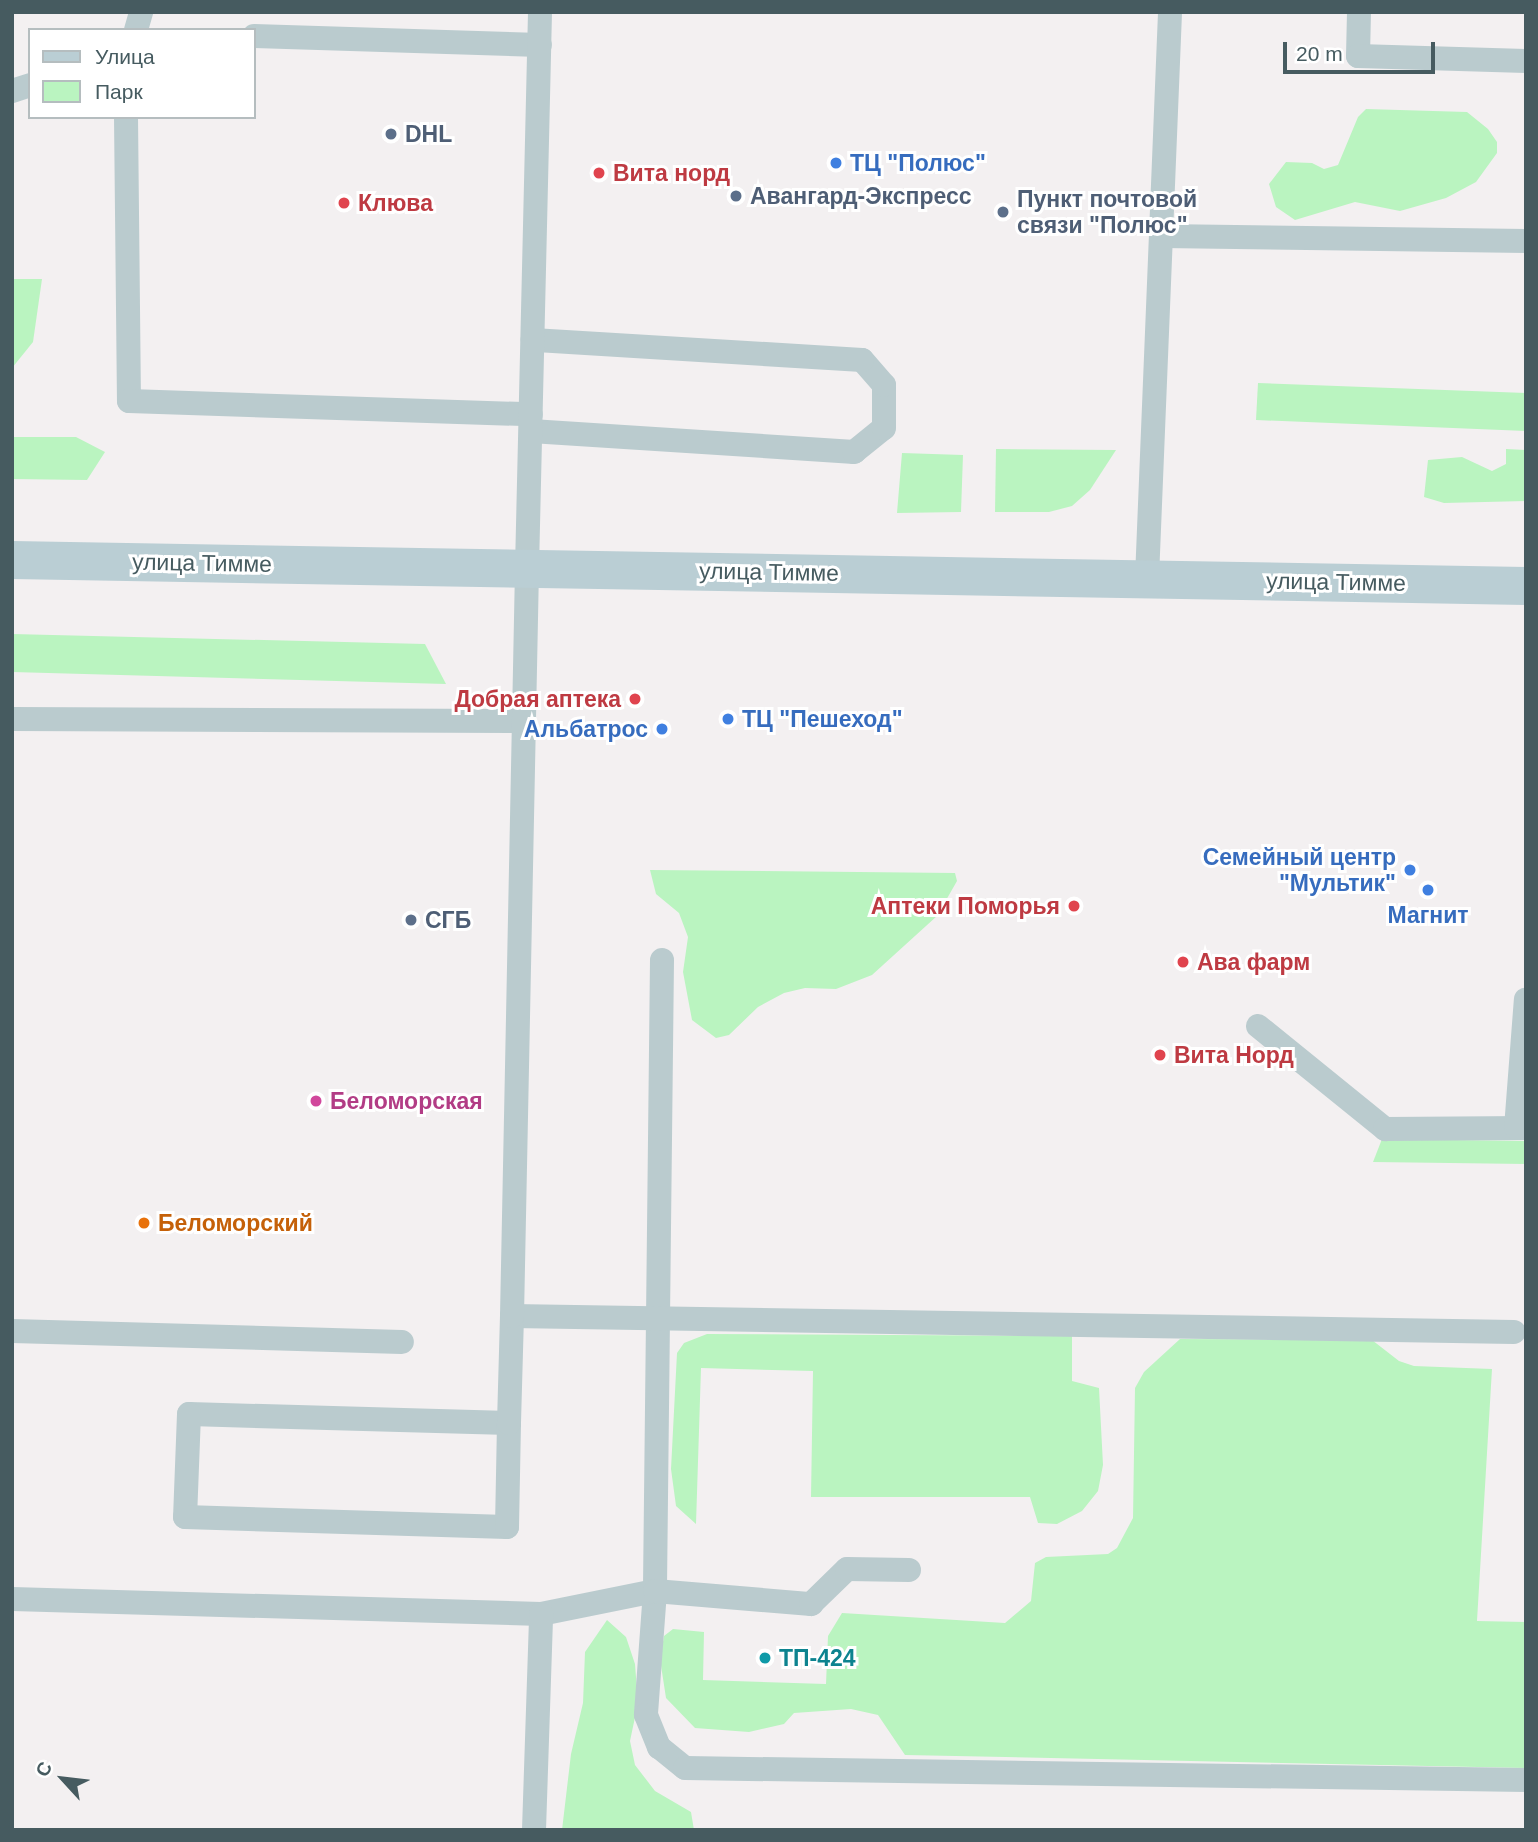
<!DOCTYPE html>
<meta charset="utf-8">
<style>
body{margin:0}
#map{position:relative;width:1538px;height:1842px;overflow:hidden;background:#f3f0f1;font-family:Arial,sans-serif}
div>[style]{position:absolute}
.green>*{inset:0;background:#baf4c0}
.service>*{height:24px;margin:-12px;padding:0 12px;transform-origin:12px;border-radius:12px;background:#bacbce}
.secondary>*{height:38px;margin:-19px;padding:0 19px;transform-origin:19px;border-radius:19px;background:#baced4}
.dots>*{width:19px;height:19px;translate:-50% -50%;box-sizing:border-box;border:4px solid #fff;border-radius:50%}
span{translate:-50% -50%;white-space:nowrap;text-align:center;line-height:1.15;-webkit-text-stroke:6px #fff;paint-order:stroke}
.service-label{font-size:23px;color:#4e5e75;font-weight:700}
.left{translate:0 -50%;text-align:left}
.shop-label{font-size:23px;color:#366cbe;font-weight:700}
.right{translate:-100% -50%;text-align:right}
.health-label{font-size:23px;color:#be3a42;font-weight:700}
.street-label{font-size:23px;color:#465b60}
.hotel-label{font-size:23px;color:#b23c85;font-weight:700}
.food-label{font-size:23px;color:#c56008;font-weight:700}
.culture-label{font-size:23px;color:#0d838f;font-weight:700}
.frame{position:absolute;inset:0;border:14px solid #465b60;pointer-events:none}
.legend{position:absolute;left:28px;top:28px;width:228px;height:91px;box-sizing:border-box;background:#fff;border:2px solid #b5bdbf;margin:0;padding:9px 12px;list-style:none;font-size:21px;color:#465b60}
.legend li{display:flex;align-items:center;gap:14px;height:35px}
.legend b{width:35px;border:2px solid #b5bdbf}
.north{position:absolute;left:28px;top:1744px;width:70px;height:70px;-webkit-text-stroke:5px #fff;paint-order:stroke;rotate:297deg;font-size:19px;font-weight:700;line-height:28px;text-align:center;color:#465b60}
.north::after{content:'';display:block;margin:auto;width:24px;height:32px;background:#465b60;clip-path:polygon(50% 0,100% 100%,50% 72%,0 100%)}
.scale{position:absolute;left:1283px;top:42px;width:152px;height:32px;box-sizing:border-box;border:4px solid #465b60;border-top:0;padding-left:9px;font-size:21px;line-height:24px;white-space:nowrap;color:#465b60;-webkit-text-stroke:5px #fff;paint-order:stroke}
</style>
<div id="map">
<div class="green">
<i style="clip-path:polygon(1366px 109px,1467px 112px,1488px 129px,1497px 142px,1497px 153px,1476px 182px,1446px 198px,1400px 211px,1355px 202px,1295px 220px,1276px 207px,1269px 184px,1286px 162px,1312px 163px,1324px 169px,1338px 165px,1358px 117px)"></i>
<i style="clip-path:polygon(12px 279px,42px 279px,33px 342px,12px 368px)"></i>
<i style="clip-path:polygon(1258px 383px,1526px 393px,1526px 431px,1256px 420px)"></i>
<i style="clip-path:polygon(12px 437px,76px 437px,105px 452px,87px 480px,12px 479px)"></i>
<i style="clip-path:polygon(996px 449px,1116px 450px,1090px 490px,1072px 506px,1049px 512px,995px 512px)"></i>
<i style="clip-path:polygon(1506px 449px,1526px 450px,1526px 501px,1444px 503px,1424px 497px,1428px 460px,1462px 457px,1492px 471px,1506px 464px)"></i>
<i style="clip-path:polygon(902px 453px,963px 455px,961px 512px,897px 513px)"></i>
<i style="clip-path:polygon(12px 634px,425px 644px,446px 684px,12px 672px)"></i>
<i style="clip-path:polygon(650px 870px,955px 873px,957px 881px,937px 916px,872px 975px,836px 989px,805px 988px,784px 993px,758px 1007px,729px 1035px,716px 1038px,692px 1020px,683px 972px,688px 937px,679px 913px,656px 894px)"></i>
<i style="clip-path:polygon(1382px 1139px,1526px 1141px,1526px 1164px,1373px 1162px)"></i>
<i style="clip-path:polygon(707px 1334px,1072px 1336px,1072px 1381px,1099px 1388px,1103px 1465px,1098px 1491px,1082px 1511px,1057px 1524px,1038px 1523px,1030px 1497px,811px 1497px,813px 1371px,701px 1368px,696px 1524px,676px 1506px,671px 1469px,677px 1353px,684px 1343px)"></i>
<i style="clip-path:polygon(1180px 1339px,1372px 1340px,1399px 1361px,1414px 1366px,1492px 1369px,1477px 1621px,1526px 1622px,1526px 1768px,905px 1755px,878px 1715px,851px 1709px,794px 1713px,784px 1724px,749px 1732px,695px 1728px,666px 1698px,660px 1659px,664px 1636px,673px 1629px,704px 1632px,703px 1680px,826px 1684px,828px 1636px,842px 1613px,1005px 1623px,1031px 1601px,1035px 1563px,1046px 1557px,1108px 1554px,1117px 1548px,1133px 1518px,1135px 1388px,1144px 1372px)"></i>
<i style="clip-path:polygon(607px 1620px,626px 1637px,635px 1664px,638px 1703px,630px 1741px,635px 1765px,655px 1791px,691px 1812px,694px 1830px,562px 1830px,571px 1754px,583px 1703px,585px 1652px)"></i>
</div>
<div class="service">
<i style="left:1359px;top:12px;width:44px;rotate:91.3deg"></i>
<i style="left:1358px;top:56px;width:168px;rotate:1.7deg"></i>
<i style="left:136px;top:30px;width:19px;rotate:-74deg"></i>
<i style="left:254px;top:36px;width:286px;rotate:1.8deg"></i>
<i style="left:12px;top:91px;width:19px;rotate:-18deg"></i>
<i style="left:126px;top:117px;width:284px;rotate:89.4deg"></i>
<i style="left:129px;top:401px;width:402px;rotate:1.9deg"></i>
<i style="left:1162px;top:236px;width:364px;rotate:0.8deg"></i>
<i style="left:531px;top:431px;width:324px;rotate:3.7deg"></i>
<i style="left:854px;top:452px;width:38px;rotate:-39deg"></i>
<i style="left:884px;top:428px;width:43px;rotate:-90deg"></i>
<i style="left:884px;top:385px;width:33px;rotate:-131deg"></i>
<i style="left:862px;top:360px;width:330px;rotate:-176.5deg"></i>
<i style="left:1147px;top:578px;width:566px;rotate:-87.67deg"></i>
<i style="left:12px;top:719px;width:512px;rotate:0.22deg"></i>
<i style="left:662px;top:960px;width:631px;rotate:90.64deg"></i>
<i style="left:655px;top:1591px;width:124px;rotate:94.2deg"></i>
<i style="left:646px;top:1715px;width:35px;rotate:68deg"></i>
<i style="left:659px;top:1747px;width:33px;rotate:39deg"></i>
<i style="left:685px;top:1768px;width:841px;rotate:0.82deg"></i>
<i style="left:1258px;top:1026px;width:164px;rotate:39deg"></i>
<i style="left:1385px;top:1129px;width:141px;rotate:-0.4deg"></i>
<i style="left:1516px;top:1128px;width:129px;rotate:-85.6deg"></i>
<i style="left:512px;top:1316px;width:1002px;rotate:0.91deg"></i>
<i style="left:12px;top:1331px;width:390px;rotate:1.6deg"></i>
<i style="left:509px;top:1423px;width:320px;rotate:-178.4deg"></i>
<i style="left:189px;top:1414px;width:103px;rotate:92.2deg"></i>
<i style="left:185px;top:1517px;width:322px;rotate:1.8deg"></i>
<i style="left:507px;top:1527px;width:104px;rotate:-88.9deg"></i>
<i style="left:509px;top:1423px;width:107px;rotate:-88.4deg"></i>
<i style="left:512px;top:1316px;width:748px;rotate:-88.85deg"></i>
<i style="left:527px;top:568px;width:556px;rotate:-88.66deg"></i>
<i style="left:12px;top:1599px;width:529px;rotate:1.62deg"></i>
<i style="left:541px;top:1614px;width:116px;rotate:-11.4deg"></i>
<i style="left:655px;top:1591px;width:157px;rotate:4.8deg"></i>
<i style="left:811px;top:1604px;width:50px;rotate:-44.2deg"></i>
<i style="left:847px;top:1569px;width:62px;rotate:0.9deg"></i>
<i style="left:534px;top:1830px;width:216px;rotate:-88.1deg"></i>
</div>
<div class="secondary">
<i style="left:12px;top:560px;width:1514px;rotate:0.98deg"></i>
</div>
<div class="dots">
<i style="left:391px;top:134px;background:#5c6f8a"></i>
<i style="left:836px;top:163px;background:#3f7fe0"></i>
<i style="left:599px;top:173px;background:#e0444e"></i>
<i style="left:736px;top:196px;background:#5c6f8a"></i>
<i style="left:344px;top:203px;background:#e0444e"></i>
<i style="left:1003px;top:212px;background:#5c6f8a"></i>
<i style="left:635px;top:699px;background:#e0444e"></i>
<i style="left:728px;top:719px;background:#3f7fe0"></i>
<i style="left:662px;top:729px;background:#3f7fe0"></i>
<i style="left:1410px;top:870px;background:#3f7fe0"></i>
<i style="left:1428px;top:890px;background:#3f7fe0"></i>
<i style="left:1074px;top:906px;background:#e0444e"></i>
<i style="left:411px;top:920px;background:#5c6f8a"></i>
<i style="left:1183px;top:962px;background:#e0444e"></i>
<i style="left:1160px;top:1055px;background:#e0444e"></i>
<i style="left:316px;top:1101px;background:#d1479c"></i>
<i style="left:144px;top:1223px;background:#e8710a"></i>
<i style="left:765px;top:1658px;background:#0f9aa8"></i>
</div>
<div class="service-label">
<span class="left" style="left:405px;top:134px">DHL</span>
<span class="left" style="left:750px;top:196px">Авангард-Экспресс</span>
<span class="left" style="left:1017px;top:212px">Пункт почтовой<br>связи "Полюс"</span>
<span class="left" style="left:425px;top:920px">СГБ</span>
</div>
<div class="shop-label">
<span class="left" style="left:850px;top:163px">ТЦ "Полюс"</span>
<span class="left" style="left:742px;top:719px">ТЦ "Пешеход"</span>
<span class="right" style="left:648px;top:729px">Альбатрос</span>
<span class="right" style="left:1396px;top:870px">Семейный центр<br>"Мультик"</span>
<span style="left:1428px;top:915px">Магнит</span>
</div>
<div class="health-label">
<span class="left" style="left:613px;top:173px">Вита норд</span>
<span class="left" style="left:358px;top:203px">Клюва</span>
<span class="right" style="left:621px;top:699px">Добрая аптека</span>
<span class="right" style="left:1060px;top:906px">Аптеки Поморья</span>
<span class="left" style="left:1197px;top:962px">Ава фарм</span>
<span class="left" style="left:1174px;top:1055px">Вита Норд</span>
</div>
<div class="street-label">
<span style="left:202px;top:563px;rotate:1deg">улица Тимме</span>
<span style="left:769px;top:572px;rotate:1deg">улица Тимме</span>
<span style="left:1336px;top:582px;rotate:1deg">улица Тимме</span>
</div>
<div class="hotel-label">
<span class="left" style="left:330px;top:1101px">Беломорская</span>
</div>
<div class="food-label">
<span class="left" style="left:158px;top:1223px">Беломорский</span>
</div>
<div class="culture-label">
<span class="left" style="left:779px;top:1658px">ТП-424</span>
</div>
<div class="frame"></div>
<ul class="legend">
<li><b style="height:9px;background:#baced4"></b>Улица</li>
<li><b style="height:19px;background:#baf4c0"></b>Парк</li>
</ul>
<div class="north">С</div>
<div class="scale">20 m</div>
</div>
